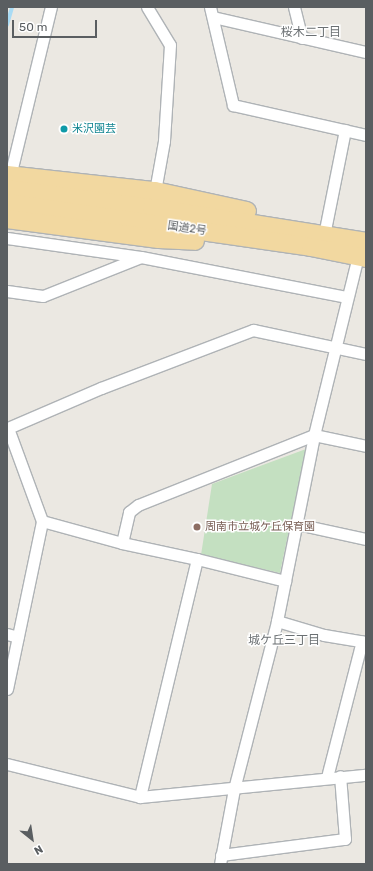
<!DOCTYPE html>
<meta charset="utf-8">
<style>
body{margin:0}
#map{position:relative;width:373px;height:871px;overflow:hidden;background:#ebe8e2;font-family:Rubik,"Noto Sans JP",sans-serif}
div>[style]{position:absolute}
.green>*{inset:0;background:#c4e0c1}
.stream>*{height:3.5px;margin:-1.75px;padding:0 1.75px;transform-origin:1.75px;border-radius:1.75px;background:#a9dbf4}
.roads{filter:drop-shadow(1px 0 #afb3b6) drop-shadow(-1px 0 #afb3b6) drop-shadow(0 1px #afb3b6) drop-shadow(0 -1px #afb3b6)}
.minor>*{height:11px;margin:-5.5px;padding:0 5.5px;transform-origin:5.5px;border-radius:5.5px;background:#fff}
.trunk>*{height:18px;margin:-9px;padding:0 9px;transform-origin:9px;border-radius:9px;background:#f2d8a0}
.dots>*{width:11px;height:11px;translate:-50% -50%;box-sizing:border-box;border:2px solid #fff;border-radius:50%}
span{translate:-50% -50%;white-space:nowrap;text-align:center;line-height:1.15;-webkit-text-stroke:3px #fff;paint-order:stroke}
.culture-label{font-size:11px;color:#0d838f}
.left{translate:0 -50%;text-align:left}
.street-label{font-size:11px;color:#5a5e61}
.education-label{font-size:11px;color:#785e54}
.neighbourhood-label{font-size:12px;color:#6b7073}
.frame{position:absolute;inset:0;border:8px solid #5a5e61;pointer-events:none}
.north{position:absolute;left:12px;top:819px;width:40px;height:40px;-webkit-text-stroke:3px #fff;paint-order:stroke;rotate:150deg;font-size:11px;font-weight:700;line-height:16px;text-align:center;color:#5a5e61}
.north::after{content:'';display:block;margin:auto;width:14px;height:18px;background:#5a5e61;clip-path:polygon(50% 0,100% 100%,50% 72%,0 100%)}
.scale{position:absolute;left:12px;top:20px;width:85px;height:18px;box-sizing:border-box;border:2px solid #5a5e61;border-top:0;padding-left:5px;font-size:12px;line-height:14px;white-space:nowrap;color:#5a5e61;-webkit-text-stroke:3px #fff;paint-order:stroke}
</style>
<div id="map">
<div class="green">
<i style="clip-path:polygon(306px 449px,280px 573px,201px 555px,212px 484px)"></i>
</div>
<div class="stream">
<i style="left:7px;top:25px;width:19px;rotate:-74deg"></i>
</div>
<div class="roads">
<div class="minor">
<i style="left:147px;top:7px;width:44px;rotate:58.8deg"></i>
<i style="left:170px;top:45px;width:96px;rotate:93.6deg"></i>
<i style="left:164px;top:141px;width:51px;rotate:100.2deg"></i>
<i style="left:210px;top:7px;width:101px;rotate:76.8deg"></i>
<i style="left:233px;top:105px;width:136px;rotate:12.7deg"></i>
<i style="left:294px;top:7px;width:32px;rotate:76deg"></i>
<i style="left:213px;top:17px;width:157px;rotate:12.9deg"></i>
<i style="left:10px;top:176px;width:174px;rotate:-76.4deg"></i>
<i style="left:324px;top:235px;width:107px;rotate:-78.7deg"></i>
<i style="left:7px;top:238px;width:135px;rotate:8.1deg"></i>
<i style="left:7px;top:291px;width:36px;rotate:8deg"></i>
<i style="left:43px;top:296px;width:105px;rotate:-21.7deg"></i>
<i style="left:141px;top:257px;width:210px;rotate:11deg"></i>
<i style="left:42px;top:521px;width:83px;rotate:15.4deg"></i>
<i style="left:122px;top:543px;width:77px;rotate:12deg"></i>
<i style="left:197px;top:559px;width:245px;rotate:103.5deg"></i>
<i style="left:297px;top:524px;width:71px;rotate:12.3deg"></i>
<i style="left:122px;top:543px;width:32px;rotate:-77deg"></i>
<i style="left:129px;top:512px;width:11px;rotate:-38deg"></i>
<i style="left:138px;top:505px;width:189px;rotate:-21.7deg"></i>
<i style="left:314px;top:435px;width:53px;rotate:11.9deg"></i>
<i style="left:197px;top:559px;width:91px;rotate:14deg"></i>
<i style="left:277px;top:621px;width:49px;rotate:16.6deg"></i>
<i style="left:324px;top:635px;width:43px;rotate:9.5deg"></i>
<i style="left:7px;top:634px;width:11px;rotate:15deg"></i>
<i style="left:7px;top:689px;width:172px;rotate:-78.2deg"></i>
<i style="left:42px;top:521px;width:99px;rotate:-110.1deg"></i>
<i style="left:8px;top:428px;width:101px;rotate:-23.3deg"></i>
<i style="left:101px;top:388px;width:163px;rotate:-20.9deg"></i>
<i style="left:253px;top:330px;width:116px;rotate:12deg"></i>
<i style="left:7px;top:764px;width:137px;rotate:13.9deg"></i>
<i style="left:140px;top:797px;width:227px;rotate:-5.6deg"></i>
<i style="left:327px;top:777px;width:140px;rotate:-75.6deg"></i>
<i style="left:221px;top:855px;width:125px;rotate:-7.4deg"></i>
<i style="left:345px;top:839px;width:63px;rotate:-94.5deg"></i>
<i style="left:220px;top:864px;width:76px;rotate:-79.4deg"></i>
<i style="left:234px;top:789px;width:173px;rotate:-75.6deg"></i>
<i style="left:277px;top:621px;width:190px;rotate:-78.7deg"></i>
<i style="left:314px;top:435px;width:184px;rotate:-76.2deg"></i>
</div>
<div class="trunk">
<i style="left:7px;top:175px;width:149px;rotate:6.2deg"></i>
<i style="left:155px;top:191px;width:94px;rotate:12.3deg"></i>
<i style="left:7px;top:189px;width:146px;rotate:7.5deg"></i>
<i style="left:152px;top:208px;width:217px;rotate:9deg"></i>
<i style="left:7px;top:203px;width:307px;rotate:8.2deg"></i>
<i style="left:311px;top:247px;width:56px;rotate:11.3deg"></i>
<i style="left:7px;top:219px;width:153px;rotate:7.5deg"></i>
<i style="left:159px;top:239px;width:36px;rotate:3deg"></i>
</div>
</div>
<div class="dots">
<i style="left:64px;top:129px;background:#0f9aa8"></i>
<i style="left:197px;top:527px;background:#8d6e63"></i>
</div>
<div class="culture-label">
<span class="left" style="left:72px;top:129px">米沢園芸</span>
</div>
<div class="street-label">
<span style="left:187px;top:229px;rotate:8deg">国道2号</span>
</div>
<div class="education-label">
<span class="left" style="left:205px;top:527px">周南市立城ケ丘保育園</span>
</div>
<div class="neighbourhood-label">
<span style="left:311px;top:33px">桜木二丁目</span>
<span style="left:284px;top:641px">城ケ丘三丁目</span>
</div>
<div class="frame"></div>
<div class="north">N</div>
<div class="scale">50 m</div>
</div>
